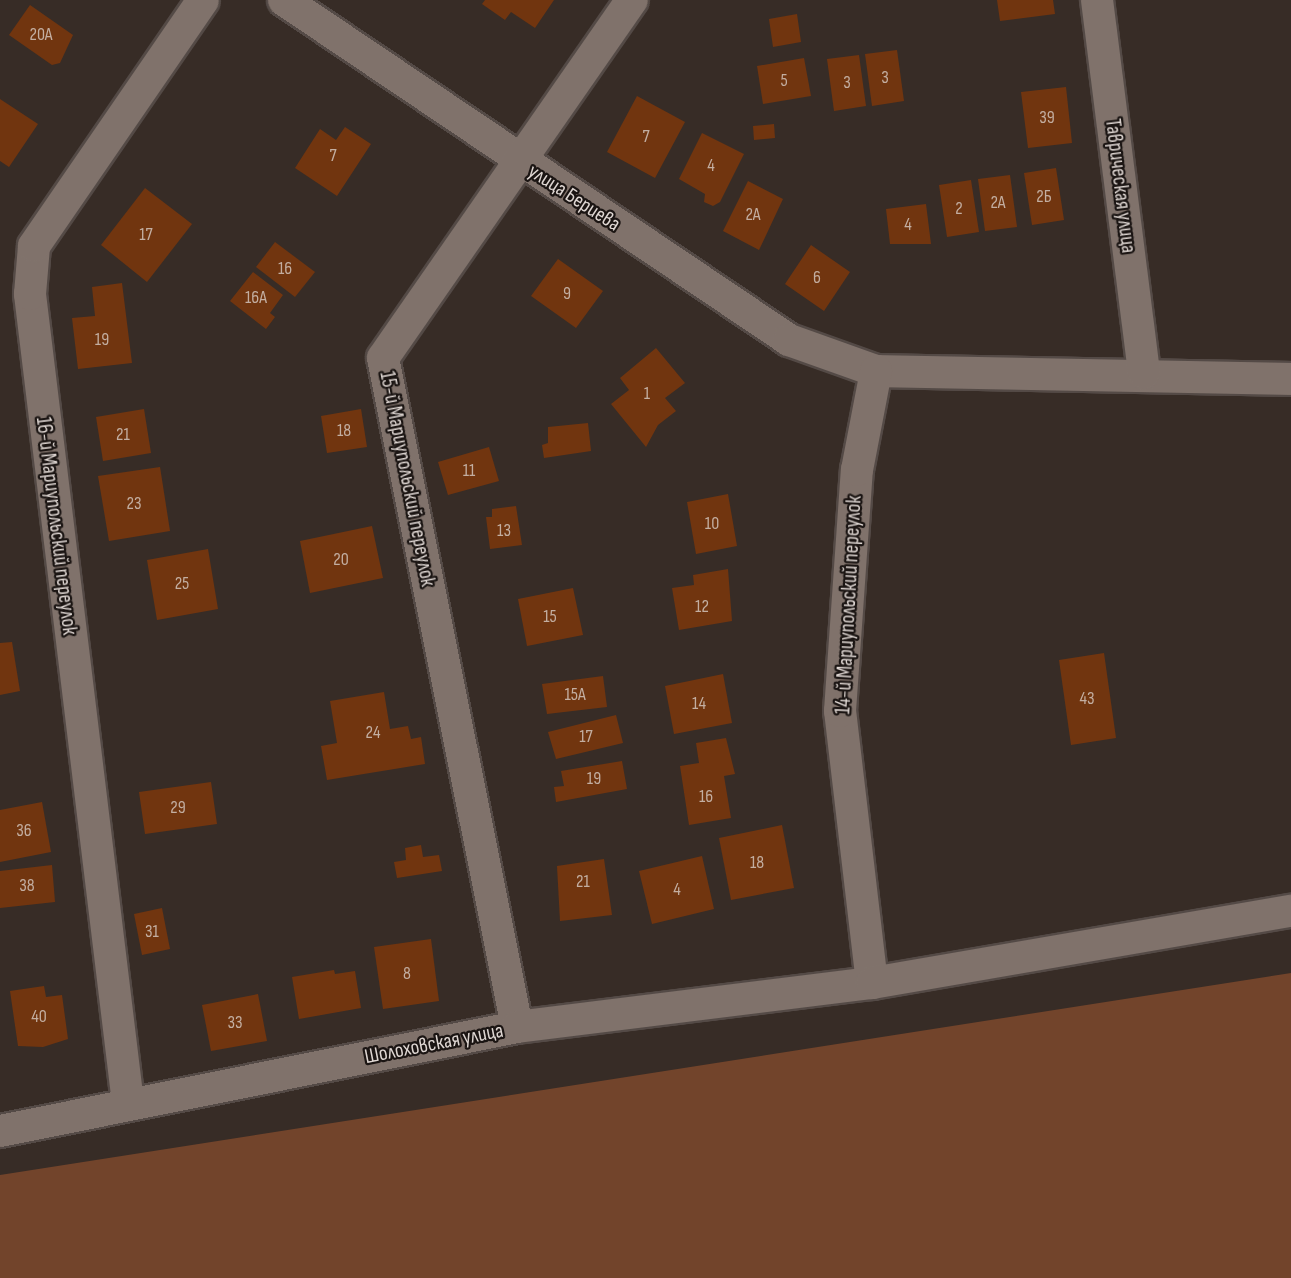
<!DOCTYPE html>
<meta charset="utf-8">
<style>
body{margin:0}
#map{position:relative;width:1291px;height:1278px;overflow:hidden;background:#372c26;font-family:"Sofia Sans Condensed",sans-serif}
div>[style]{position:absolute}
.green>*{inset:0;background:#72442b}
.building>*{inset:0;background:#71350f}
.roads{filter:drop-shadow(2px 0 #544a46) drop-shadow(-2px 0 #544a46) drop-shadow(0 2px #544a46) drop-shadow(0 -2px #544a46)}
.minor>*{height:32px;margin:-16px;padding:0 16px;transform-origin:16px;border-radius:16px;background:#80726b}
span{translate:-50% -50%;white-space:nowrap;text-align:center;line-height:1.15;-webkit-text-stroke:4.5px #1b1513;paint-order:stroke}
.number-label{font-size:18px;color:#c3aea1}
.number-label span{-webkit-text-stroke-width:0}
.street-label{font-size:21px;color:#ded6d2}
</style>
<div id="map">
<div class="green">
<i style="clip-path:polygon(1291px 973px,1291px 1278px,0 1278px,0 1175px)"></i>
</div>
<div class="building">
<i style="clip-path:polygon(485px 0,554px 0,535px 28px,511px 12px,505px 20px,482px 4px)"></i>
<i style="clip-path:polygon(997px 0,1053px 0,1055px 14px,1000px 21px)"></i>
<i style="clip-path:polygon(30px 5px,73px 35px,60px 63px,52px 65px,9px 35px)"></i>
<i style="clip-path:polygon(797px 14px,801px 42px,773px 47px,769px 19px)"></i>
<i style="clip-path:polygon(897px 50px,904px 101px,872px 106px,865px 54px)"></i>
<i style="clip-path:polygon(859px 55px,866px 106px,834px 111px,827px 59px)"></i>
<i style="clip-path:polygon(804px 58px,811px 96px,763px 104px,757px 66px)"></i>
<i style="clip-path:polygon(1066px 87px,1072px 143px,1028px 148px,1021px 92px)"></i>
<i style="clip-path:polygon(637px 96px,685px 122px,655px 178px,607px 152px)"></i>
<i style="clip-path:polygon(0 99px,38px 124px,9px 167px,0 161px)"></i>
<i style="clip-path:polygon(774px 124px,775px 138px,754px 140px,753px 126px)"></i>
<i style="clip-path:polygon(345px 127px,371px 144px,337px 196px,295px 168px,320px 129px,336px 140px)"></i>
<i style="clip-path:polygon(702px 133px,744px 154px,720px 202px,713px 206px,704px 202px,705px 194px,679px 179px)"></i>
<i style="clip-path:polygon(1056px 168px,1064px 220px,1032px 225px,1024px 173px)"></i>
<i style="clip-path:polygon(1010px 175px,1017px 227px,985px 231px,978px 179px)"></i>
<i style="clip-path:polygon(971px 180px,979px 232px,947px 237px,939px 185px)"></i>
<i style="clip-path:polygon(748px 181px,783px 199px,759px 250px,723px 231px)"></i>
<i style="clip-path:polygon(145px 188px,192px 224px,147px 282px,101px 245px)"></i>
<i style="clip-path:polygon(926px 204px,931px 244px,890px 244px,886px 209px)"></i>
<i style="clip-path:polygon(275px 242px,315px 272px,295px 297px,256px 267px)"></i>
<i style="clip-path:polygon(811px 245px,850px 272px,824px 311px,785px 284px)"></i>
<i style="clip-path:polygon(558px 259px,603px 291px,576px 328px,531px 296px)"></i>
<i style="clip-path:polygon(253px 272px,283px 295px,270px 313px,275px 317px,266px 329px,230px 301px)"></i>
<i style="clip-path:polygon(122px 283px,132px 363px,78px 369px,72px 318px,95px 316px,92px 287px)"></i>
<i style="clip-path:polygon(656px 348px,685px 383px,665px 398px,676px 411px,658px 425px,646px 447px,611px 404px,629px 390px,620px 378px)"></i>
<i style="clip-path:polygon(144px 409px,151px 453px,103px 461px,96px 417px)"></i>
<i style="clip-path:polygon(361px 409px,367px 447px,327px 453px,321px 416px)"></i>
<i style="clip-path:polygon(588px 423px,591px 451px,544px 458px,542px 445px,548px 443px,548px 427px)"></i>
<i style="clip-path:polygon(489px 447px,499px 481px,448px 495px,438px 462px)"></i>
<i style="clip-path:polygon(160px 467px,170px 531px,109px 541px,98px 476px)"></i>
<i style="clip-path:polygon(728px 494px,737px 546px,696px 554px,687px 502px)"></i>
<i style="clip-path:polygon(516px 506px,522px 545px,490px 549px,486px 517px,492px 517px,492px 509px)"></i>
<i style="clip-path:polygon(372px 526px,383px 578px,310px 593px,300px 541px)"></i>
<i style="clip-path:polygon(208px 549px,218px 609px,157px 620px,147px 560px)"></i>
<i style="clip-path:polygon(728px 569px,732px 621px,679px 630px,672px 588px,694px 585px,693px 575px)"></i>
<i style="clip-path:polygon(573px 588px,583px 635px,527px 646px,518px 599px)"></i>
<i style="clip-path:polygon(12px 642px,20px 691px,0 695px,0 643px)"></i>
<i style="clip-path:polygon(1104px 653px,1116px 738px,1071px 745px,1059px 660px)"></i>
<i style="clip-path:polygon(723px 674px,732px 723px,674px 734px,665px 686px)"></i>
<i style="clip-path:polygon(603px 676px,607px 707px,547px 714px,542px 684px)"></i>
<i style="clip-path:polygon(384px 692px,390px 729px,408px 726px,411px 739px,421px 737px,425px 764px,327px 780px,321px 746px,337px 743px,330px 701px)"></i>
<i style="clip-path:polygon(616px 715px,623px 743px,556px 759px,548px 732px)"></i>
<i style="clip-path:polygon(726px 738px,735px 774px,724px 776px,731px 818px,689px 825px,680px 766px,699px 763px,696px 743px)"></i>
<i style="clip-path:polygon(622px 761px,627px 789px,556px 802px,554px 787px,564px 786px,561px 771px)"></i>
<i style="clip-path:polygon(211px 782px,217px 824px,145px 834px,139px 792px)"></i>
<i style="clip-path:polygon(42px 802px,51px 852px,0 862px,0 810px)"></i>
<i style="clip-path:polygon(782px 825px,794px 888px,731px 900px,719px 838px)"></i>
<i style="clip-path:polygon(421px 845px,423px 857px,439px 855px,442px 871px,397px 878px,394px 862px,406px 860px,405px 848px)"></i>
<i style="clip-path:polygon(702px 856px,714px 909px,652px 924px,639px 871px)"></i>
<i style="clip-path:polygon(604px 859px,612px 915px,560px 921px,557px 866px)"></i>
<i style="clip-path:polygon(52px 865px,55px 902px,0 908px,0 871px)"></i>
<i style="clip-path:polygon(162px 908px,170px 949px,142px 955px,134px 914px)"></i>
<i style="clip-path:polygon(431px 939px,439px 1001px,383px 1009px,374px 947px)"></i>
<i style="clip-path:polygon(334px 970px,335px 974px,355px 971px,361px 1008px,299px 1019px,292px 977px)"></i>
<i style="clip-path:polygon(44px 986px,46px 997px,62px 995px,68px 1039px,43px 1047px,18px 1046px,10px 991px)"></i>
<i style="clip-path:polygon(258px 994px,267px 1041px,211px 1051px,202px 1005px)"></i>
</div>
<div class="roads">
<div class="minor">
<i style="left:284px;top:0;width:609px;rotate:33.95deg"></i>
<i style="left:789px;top:340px;width:92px;rotate:19.6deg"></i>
<i style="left:876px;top:371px;width:415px;rotate:1.1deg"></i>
<i style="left:1097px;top:0;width:376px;rotate:82.8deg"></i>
<i style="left:872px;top:983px;width:274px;rotate:-96.7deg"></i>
<i style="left:840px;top:711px;width:242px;rotate:-86deg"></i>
<i style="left:857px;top:470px;width:101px;rotate:-79.1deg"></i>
<i style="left:517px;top:1027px;width:682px;rotate:-101.33deg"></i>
<i style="left:383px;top:358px;width:436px;rotate:-55.2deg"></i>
<i style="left:128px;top:1103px;width:815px;rotate:-96.91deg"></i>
<i style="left:30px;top:294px;width:48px;rotate:-85.2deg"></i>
<i style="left:34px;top:246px;width:298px;rotate:-55.5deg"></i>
<i style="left:0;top:1131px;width:527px;rotate:-11.37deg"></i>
<i style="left:517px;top:1027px;width:358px;rotate:-7.1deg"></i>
<i style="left:872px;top:983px;width:425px;rotate:-9.8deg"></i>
</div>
</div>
<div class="number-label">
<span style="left:41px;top:35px">20А</span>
<span style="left:885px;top:78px">3</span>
<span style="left:784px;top:81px">5</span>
<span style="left:847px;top:83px">3</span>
<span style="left:1047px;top:118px">39</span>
<span style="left:646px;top:137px">7</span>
<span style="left:333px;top:156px">7</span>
<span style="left:711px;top:166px">4</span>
<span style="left:1044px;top:197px">2Б</span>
<span style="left:998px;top:203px">2А</span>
<span style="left:959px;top:209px">2</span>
<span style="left:753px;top:215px">2А</span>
<span style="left:908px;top:225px">4</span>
<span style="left:146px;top:235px">17</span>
<span style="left:285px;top:269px">16</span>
<span style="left:817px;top:278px">6</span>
<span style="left:567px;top:294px">9</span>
<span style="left:256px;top:298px">16А</span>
<span style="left:102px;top:340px">19</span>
<span style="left:647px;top:394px">1</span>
<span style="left:344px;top:431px">18</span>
<span style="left:123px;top:435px">21</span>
<span style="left:469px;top:471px">11</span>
<span style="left:134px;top:504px">23</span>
<span style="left:712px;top:524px">10</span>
<span style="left:504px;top:531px">13</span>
<span style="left:341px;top:560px">20</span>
<span style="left:182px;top:584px">25</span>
<span style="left:702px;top:607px">12</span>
<span style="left:550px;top:617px">15</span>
<span style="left:575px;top:695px">15А</span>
<span style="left:1087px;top:699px">43</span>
<span style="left:699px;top:704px">14</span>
<span style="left:373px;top:733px">24</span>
<span style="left:586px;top:737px">17</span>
<span style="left:594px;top:779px">19</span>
<span style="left:706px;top:797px">16</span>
<span style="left:178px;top:808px">29</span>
<span style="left:24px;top:831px">36</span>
<span style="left:757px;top:863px">18</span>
<span style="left:583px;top:882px">21</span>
<span style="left:27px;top:886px">38</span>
<span style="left:677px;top:890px">4</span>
<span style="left:152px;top:932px">31</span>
<span style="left:407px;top:974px">8</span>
<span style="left:39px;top:1017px">40</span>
<span style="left:235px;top:1023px">33</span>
</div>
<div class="street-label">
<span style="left:1120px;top:186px;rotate:83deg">Таврическая улица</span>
<span style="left:574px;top:198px;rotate:33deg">улица Бериева</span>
<span style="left:407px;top:479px;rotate:79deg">15-й Мариупольский переулок</span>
<span style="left:56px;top:526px;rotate:83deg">16-й Мариупольский переулок</span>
<span style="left:849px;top:605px;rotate:-87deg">14-й Мариупольский переулок</span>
<span style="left:434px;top:1044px;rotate:-11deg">Шолоховская улица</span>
</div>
</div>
